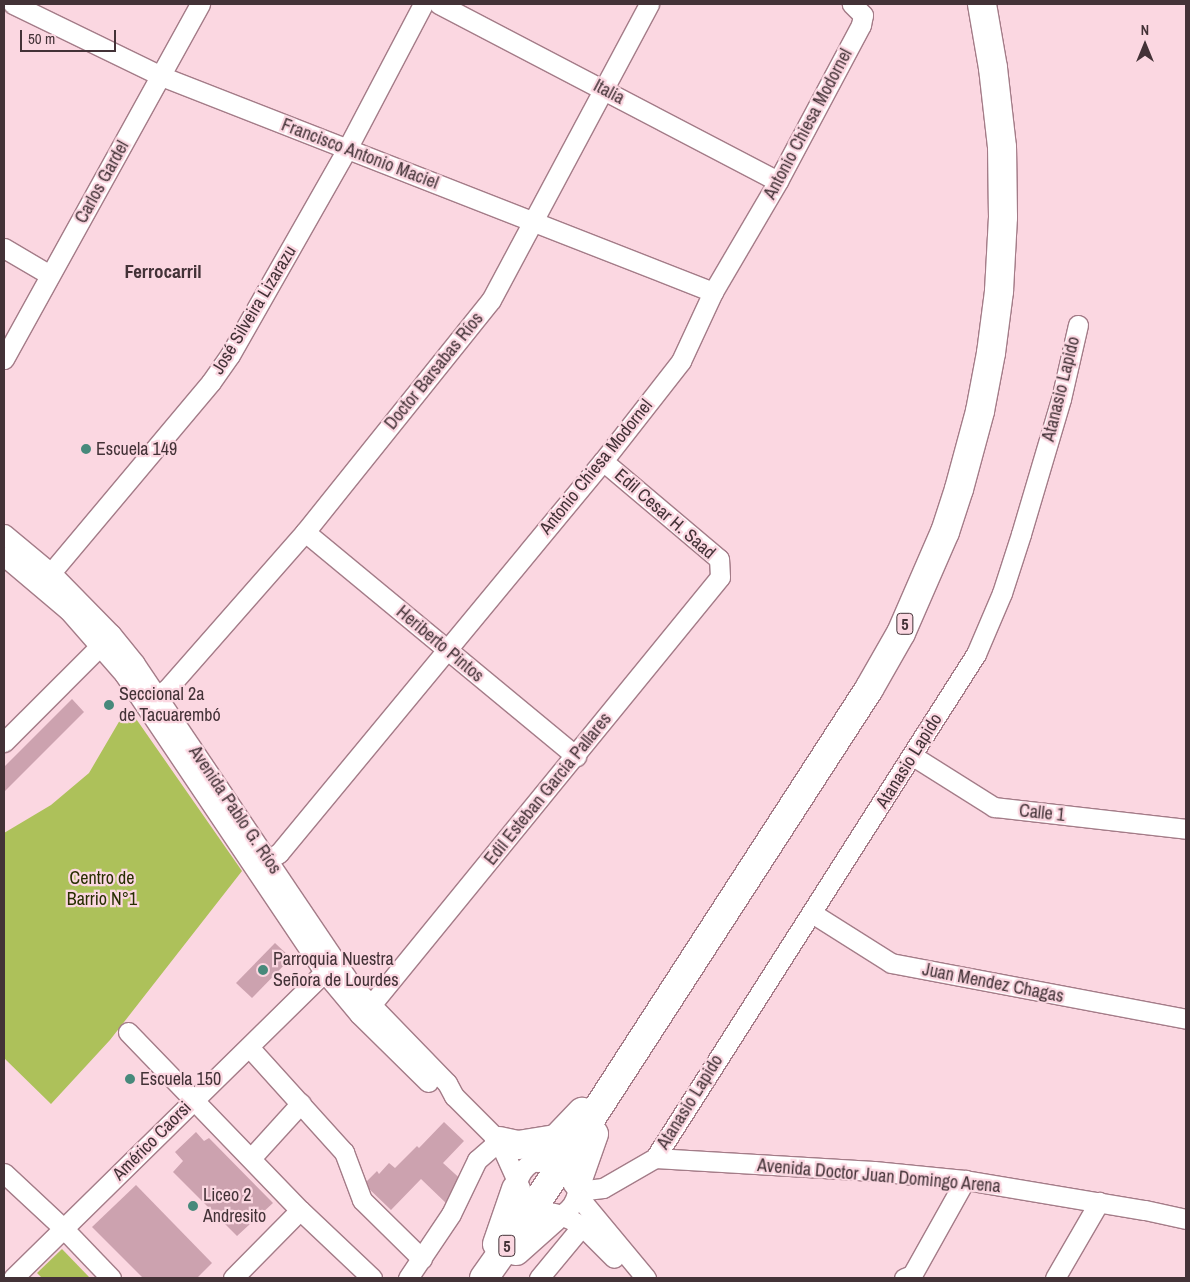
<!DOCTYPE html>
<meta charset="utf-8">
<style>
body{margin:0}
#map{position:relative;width:1190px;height:1282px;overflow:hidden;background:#fbd7e1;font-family:"Archivo Narrow",sans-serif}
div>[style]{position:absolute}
.green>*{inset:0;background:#adc15a}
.building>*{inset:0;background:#cca2af}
.roads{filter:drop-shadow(1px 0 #a47c88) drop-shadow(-1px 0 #a47c88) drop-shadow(0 1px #a47c88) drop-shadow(0 -1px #a47c88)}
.minor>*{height:19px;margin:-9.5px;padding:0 9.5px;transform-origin:9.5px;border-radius:9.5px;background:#fff}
.minor>.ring{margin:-9.5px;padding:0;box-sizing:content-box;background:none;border:19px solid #fff;border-radius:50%}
.highway>*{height:28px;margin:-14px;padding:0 14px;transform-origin:14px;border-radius:14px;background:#fff}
.dots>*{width:14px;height:14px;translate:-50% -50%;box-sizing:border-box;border:2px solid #fbd7e1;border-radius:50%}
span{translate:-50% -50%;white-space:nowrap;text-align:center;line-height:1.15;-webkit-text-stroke:4.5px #fbd7e1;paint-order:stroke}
.shield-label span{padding:1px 4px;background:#fbd7e1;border:1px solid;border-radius:4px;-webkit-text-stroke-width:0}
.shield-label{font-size:16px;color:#433237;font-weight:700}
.street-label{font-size:18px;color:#433237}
.poi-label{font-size:18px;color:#433237}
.left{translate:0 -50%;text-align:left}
.park-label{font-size:18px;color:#272e00}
.neighbourhood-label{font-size:19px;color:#433237;font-weight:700}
.frame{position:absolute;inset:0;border:5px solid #433237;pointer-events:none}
.north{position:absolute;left:1120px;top:20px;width:50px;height:50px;-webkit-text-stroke:4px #fbd7e1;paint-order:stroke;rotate:0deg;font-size:14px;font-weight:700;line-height:20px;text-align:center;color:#433237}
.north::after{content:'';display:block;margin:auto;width:18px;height:22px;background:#433237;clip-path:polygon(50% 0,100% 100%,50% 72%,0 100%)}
.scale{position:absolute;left:20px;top:30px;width:96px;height:22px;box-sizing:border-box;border:2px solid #433237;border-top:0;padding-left:6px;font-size:15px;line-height:18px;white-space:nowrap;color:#433237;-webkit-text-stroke:4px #fbd7e1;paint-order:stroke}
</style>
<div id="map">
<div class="green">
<i style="clip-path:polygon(132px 713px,242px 871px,110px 1040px,51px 1104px,4px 1058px,4px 833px,51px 805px,89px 773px,120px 720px)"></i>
<i style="clip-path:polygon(62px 1249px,90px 1278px,42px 1278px,37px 1273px)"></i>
</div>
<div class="building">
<i style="clip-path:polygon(72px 699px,84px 712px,4px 792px,4px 767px)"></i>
<i style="clip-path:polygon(275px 943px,291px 958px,252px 998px,236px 983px)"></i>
<i style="clip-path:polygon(444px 1122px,464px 1141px,443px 1163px,466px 1184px,447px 1204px,421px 1179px,391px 1210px,364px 1184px,377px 1171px,379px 1174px,389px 1163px,395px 1168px,417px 1146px,419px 1148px)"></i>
<i style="clip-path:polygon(196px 1132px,204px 1141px,209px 1138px,273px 1203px,237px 1236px,173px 1172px,183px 1161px,175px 1152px)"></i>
<i style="clip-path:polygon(136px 1185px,212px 1263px,197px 1278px,143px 1278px,92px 1227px)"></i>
</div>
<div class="roads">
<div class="minor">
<i style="left:13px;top:4px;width:165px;rotate:25.9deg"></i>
<i style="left:161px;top:76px;width:593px;rotate:21.37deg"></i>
<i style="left:439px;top:4px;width:382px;rotate:27.6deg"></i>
<i style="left:4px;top:248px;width:53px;rotate:30.4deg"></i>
<i style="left:4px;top:359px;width:406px;rotate:-61.1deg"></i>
<i style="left:305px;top:532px;width:352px;rotate:39.6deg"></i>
<i style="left:4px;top:534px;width:61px;rotate:39.7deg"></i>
<i style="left:51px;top:573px;width:86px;rotate:45.5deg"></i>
<i style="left:111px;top:634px;width:38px;rotate:51deg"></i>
<i style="left:135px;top:664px;width:386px;rotate:56deg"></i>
<i style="left:351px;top:984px;width:138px;rotate:45.9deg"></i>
<i style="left:447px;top:1083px;width:15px;rotate:62deg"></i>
<i style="left:454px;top:1096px;width:64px;rotate:45deg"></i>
<i style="left:499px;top:1141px;width:11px;rotate:27deg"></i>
<i style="left:4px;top:556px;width:84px;rotate:40.2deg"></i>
<i style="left:68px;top:610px;width:85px;rotate:48.8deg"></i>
<i style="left:124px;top:674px;width:359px;rotate:56.1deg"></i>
<i style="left:324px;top:972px;width:55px;rotate:50.2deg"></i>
<i style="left:359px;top:1014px;width:97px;rotate:44.6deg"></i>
<i style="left:44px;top:581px;width:260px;rotate:-50deg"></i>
<i style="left:211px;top:382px;width:33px;rotate:-55deg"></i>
<i style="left:230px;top:355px;width:237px;rotate:-60.4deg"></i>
<i style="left:347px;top:149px;width:164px;rotate:-62.3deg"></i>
<i style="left:157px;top:696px;width:12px;rotate:-35deg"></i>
<i style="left:167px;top:689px;width:209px;rotate:-48.7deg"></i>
<i style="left:305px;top:532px;width:297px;rotate:-51.3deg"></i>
<i style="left:491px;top:300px;width:336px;rotate:-61.9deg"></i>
<i style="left:4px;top:742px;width:136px;rotate:-45deg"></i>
<i style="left:913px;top:756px;width:96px;rotate:32.2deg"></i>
<i style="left:994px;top:807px;width:193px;rotate:6.5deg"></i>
<i style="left:255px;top:868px;width:28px;rotate:-32deg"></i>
<i style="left:279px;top:853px;width:509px;rotate:-50.43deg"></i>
<i style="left:603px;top:461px;width:127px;rotate:-52deg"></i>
<i style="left:681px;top:361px;width:76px;rotate:-65.1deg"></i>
<i style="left:713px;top:292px;width:129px;rotate:-59.6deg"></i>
<i style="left:778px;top:181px;width:177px;rotate:-62deg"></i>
<i style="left:861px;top:25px;width:10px;rotate:-79deg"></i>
<i style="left:863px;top:15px;width:16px;rotate:-135deg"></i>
<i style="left:812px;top:913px;width:93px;rotate:32.3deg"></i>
<i style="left:891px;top:963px;width:300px;rotate:10.7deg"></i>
<i style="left:371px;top:1005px;width:552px;rotate:-50.81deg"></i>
<i style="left:720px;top:577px;width:18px;rotate:-93deg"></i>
<i style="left:719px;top:559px;width:152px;rotate:-139.8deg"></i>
<i style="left:128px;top:1032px;width:248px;rotate:46deg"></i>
<i style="left:300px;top:1210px;width:99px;rotate:43.4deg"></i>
<i style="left:249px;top:1047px;width:142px;rotate:47.9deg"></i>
<i style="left:344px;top:1152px;width:51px;rotate:69.4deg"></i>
<i style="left:362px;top:1200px;width:84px;rotate:44.5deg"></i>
<i style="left:499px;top:1141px;width:44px;rotate:65.8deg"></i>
<i class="ring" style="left:517px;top:1158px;width:41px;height:41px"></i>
<i style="left:251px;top:1158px;width:74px;rotate:-47.7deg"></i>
<i style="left:655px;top:1158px;width:598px;rotate:-57.51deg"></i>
<i style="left:976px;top:654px;width:66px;rotate:-66.9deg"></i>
<i style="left:1002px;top:593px;width:62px;rotate:-72.1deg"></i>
<i style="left:1021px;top:534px;width:141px;rotate:-73.5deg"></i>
<i style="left:1061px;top:399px;width:76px;rotate:-77.1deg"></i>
<i style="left:4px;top:1173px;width:82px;rotate:43deg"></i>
<i style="left:64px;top:1229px;width:68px;rotate:46.2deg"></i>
<i style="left:578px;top:1191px;width:25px;rotate:-7deg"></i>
<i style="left:603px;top:1188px;width:60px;rotate:-30deg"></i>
<i style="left:655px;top:1158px;width:219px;rotate:3.4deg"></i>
<i style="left:874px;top:1171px;width:91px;rotate:5.6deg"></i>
<i style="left:965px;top:1180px;width:182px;rotate:9.5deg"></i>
<i style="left:1145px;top:1210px;width:42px;rotate:12.4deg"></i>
<i style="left:577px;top:1195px;width:108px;rotate:50.3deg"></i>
<i style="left:558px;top:1216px;width:10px;rotate:11deg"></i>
<i style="left:568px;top:1218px;width:16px;rotate:30deg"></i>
<i style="left:582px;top:1226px;width:45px;rotate:45deg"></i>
<i style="left:13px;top:1278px;width:436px;rotate:-44.5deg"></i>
<i style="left:324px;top:972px;width:13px;rotate:-29deg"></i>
<i style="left:233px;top:1278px;width:95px;rotate:-45.4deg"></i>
<i style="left:408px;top:1278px;width:77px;rotate:-56.1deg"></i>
<i style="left:451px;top:1214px;width:60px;rotate:-64.3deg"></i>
<i style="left:477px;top:1160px;width:29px;rotate:-41deg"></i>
<i style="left:539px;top:1278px;width:67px;rotate:-50.4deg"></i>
<i style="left:904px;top:1278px;width:9px;rotate:-21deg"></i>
<i style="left:912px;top:1275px;width:109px;rotate:-60.8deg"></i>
<i style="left:1055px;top:1278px;width:88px;rotate:-59.9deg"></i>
</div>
<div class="highway">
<i style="left:499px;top:1141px;width:19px;rotate:12deg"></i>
<i style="left:518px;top:1145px;width:36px;rotate:-9deg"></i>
<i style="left:538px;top:1158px;width:64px;rotate:-46.3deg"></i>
<i style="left:577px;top:1182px;width:51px;rotate:-70.5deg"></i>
<i style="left:497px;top:1244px;width:58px;rotate:-70.9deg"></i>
<i style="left:516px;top:1251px;width:50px;rotate:-41.7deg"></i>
<i style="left:484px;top:1278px;width:80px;rotate:-54.7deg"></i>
<i style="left:530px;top:1213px;width:624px;rotate:-57.1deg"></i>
<i style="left:869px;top:689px;width:64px;rotate:-60.3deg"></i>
<i style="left:901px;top:633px;width:110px;rotate:-66.5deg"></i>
<i style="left:945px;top:532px;width:45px;rotate:-72deg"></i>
<i style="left:959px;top:489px;width:81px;rotate:-74.9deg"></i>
<i style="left:980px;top:411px;width:59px;rotate:-79.3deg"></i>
<i style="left:991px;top:353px;width:63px;rotate:-82.6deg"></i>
<i style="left:999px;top:291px;width:74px;rotate:-86.9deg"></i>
<i style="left:1003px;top:217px;width:70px;rotate:-90.8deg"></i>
<i style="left:1002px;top:147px;width:80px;rotate:-96.5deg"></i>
<i style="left:993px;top:68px;width:65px;rotate:-99.8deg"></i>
</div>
</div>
<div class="dots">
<i style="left:86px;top:449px;background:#47897b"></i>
<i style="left:109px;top:705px;background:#47897b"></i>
<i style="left:263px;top:970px;background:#47897b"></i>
<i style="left:130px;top:1079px;background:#47897b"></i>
<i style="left:193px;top:1206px;background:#47897b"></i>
</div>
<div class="shield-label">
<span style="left:905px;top:624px">5</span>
<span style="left:507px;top:1246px">5</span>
</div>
<div class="street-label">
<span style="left:609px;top:92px;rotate:28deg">Italia</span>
<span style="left:808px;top:124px;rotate:-62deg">Antonio Chiesa Modornel</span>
<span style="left:360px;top:154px;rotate:21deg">Francisco Antonio Maciel</span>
<span style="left:102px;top:182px;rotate:-61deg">Carlos Gardel</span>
<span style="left:254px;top:310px;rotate:-59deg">José Silveira Lizarazu</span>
<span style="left:434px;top:371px;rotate:-51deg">Doctor Barsabas Ríos</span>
<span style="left:1061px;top:389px;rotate:-76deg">Atanasio Lapido</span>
<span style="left:596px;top:467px;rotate:-51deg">Antonio Chiesa Modornel</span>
<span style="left:665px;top:514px;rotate:41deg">Edil Cesar H. Saad</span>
<span style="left:440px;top:644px;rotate:40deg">Heriberto Pintos</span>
<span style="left:909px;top:761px;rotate:-58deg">Atanasio Lapido</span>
<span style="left:548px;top:789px;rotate:-51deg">Edil Esteban Garcia Pallares</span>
<span style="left:235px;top:810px;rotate:56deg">Avenida Pablo G. Ríos</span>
<span style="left:1042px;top:813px;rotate:6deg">Calle 1</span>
<span style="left:993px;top:983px;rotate:11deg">Juan Mendez Chagas</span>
<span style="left:690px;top:1102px;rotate:-58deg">Atanasio Lapido</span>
<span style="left:152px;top:1141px;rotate:-45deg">Américo Caorsi</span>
<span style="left:879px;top:1176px;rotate:5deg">Avenida Doctor Juan Domingo Arena</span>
</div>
<div class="poi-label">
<span class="left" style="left:96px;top:449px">Escuela 149</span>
<span class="left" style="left:119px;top:705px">Seccional 2a<br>de Tacuarembó</span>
<span class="left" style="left:273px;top:970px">Parroquia Nuestra<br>Señora de Lourdes</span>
<span class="left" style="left:140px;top:1079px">Escuela 150</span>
<span class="left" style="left:203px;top:1206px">Liceo 2<br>Andresito</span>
</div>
<div class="park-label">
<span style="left:102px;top:889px">Centro de<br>Barrio N°1</span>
</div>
<div class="neighbourhood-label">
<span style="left:163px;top:272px">Ferrocarril</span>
</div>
<div class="frame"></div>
<div class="north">N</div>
<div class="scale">50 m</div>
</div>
